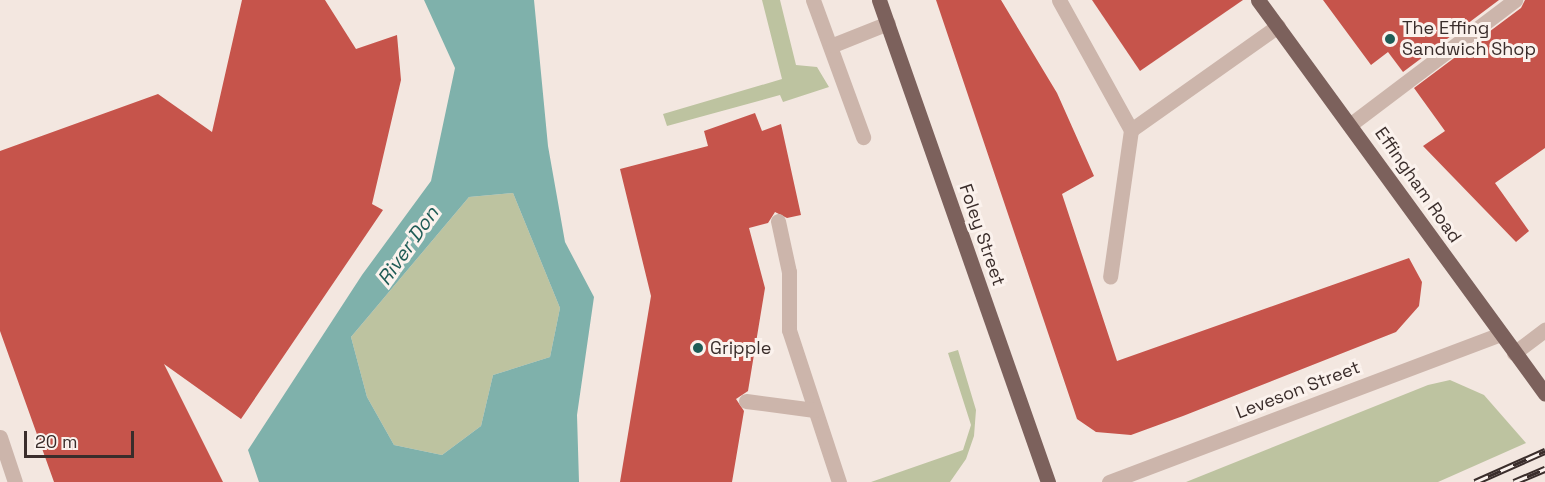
<!DOCTYPE html>
<style>
body{margin:0}
#map{position:relative;width:1545px;height:482px;overflow:hidden;background:#f3e7e0;font-family:"Space Grotesk",sans-serif}
div>[style]{position:absolute}
.green>*{inset:0;background:#bdc3a0}
.water>*{inset:0;background:#7fb1ab}
.building>*{inset:0;background:#c6544b}
.minor>*{height:15px;margin:-7.5px;padding:0 7.5px;transform-origin:7.5px;border-radius:7.5px;background:#ccb5ab}
.major>*{height:15px;margin:-7.5px;padding:0 7.5px;transform-origin:7.5px;border-radius:7.5px;background:#7c615c}
.rail>*{height:7px;margin-top:-3.5px;transform-origin:0;background:repeating-linear-gradient(90deg,#fbf2ed 0 14px,#3a2d2b 0 28px);box-sizing:border-box;border-block:2px solid #3a2d2b}
.dots>*{width:16px;height:16px;translate:-50% -50%;box-sizing:border-box;border:3px solid #fbf2ed;border-radius:50%}
span{translate:-50% -50%;white-space:nowrap;text-align:center;line-height:1.15;-webkit-text-stroke:6px #fbf2ed;paint-order:stroke}
.poi-label{font-size:18px;color:#3a2d2b}
.left{translate:0 -50%;text-align:left}
.street-label{font-size:18px;color:#3a2d2b}
.water-label{font-size:20px;color:#1f5c56;font-style:italic}
.scale{position:absolute;left:24px;top:431px;width:110px;height:27px;box-sizing:border-box;border:3px solid #3a2d2b;border-top:0;padding-left:8px;font-size:18px;line-height:21px;white-space:nowrap;color:#3a2d2b;-webkit-text-stroke:4px #fbf2ed;paint-order:stroke}
</style>
<div id="map">
<div class="green">
<i style="clip-path:polygon(762px 0,780px 0,796px 65px,817px 67px,829px 87px,783px 102px,780px 95px,667px 126px,663px 114px,782px 79px)"></i>
<i style="clip-path:polygon(513px 193px,560px 308px,550px 357px,493px 375px,481px 426px,442px 455px,394px 445px,367px 397px,351px 337px,469px 197px)"></i>
<i style="clip-path:polygon(958px 350px,976px 410px,974px 436px,966px 459px,950px 482px,871px 482px,963px 450px,971px 425px,948px 353px)"></i>
<i style="clip-path:polygon(1450px 380px,1484px 395px,1526px 443px,1438px 482px,1186px 482px,1428px 385px)"></i>
</div>
<div class="water">
<i style="clip-path:polygon(evenodd,424px 0,534px 0,548px 146px,565px 242px,594px 297px,577px 415px,579px 482px,259px 482px,248px 450px,362px 275px,431px 181px,455px 68px,424px 0,513px 193px,560px 308px,550px 357px,493px 375px,481px 426px,442px 455px,394px 445px,367px 397px,351px 337px,469px 197px,513px 193px)"></i>
</div>
<div class="building">
<i style="clip-path:polygon(242px 0,325px 0,356px 49px,397px 35px,401px 80px,372px 204px,383px 210px,241px 419px,164px 364px,223px 482px,54px 482px,0 331px,0 151px,158px 94px,212px 132px)"></i>
<i style="clip-path:polygon(936px 0,1001px 0,1057px 93px,1094px 176px,1062px 194px,1117px 361px,1409px 258px,1422px 282px,1419px 306px,1396px 332px,1183px 416px,1131px 435px,1096px 432px,1077px 419px)"></i>
<i style="clip-path:polygon(1092px 0,1243px 0,1140px 71px)"></i>
<i style="clip-path:polygon(1323px 0,1499px 0,1403px 72px,1388px 52px,1371px 65px)"></i>
<i style="clip-path:polygon(1525px 0,1545px 0,1545px 148px,1495px 183px,1529px 231px,1516px 242px,1423px 146px,1445px 131px,1414px 88px,1521px 8px)"></i>
<i style="clip-path:polygon(755px 113px,762px 131px,781px 124px,801px 215px,787px 218px,775px 212px,768px 223px,749px 228px,765px 288px,748px 391px,736px 399px,744px 411px,732px 482px,620px 482px,651px 296px,620px 169px,708px 146px,704px 131px)"></i>
</div>
<div class="minor">
<i style="left:813px;top:0;width:146px;rotate:69.9deg"></i>
<i style="left:1059px;top:0;width:149px;rotate:61deg"></i>
<i style="left:1131px;top:130px;width:148px;rotate:98.1deg"></i>
<i style="left:833px;top:45px;width:59px;rotate:-21.8deg"></i>
<i style="left:1351px;top:124px;width:206px;rotate:-37.1deg"></i>
<i style="left:1131px;top:130px;width:180px;rotate:-35.3deg"></i>
<i style="left:778px;top:221px;width:52px;rotate:77.8deg"></i>
<i style="left:789px;top:272px;width:58px;rotate:90deg"></i>
<i style="left:789px;top:330px;width:160px;rotate:71.8deg"></i>
<i style="left:1514px;top:353px;width:39px;rotate:-37deg"></i>
<i style="left:746px;top:401px;width:69px;rotate:7.5deg"></i>
<i style="left:0;top:437px;width:47px;rotate:71.6deg"></i>
<i style="left:1109px;top:482px;width:418px;rotate:-20.7deg"></i>
</div>
<div class="major">
<i style="left:879px;top:0;width:511px;rotate:70.68deg"></i>
<i style="left:1258px;top:0;width:487px;rotate:53.9deg"></i>
</div>
<div class="rail">
<i style="left:1475px;top:482px;width:77px;rotate:-23.9deg"></i>
<i style="left:1514px;top:482px;width:34px;rotate:-23deg"></i>
</div>
<div class="dots">
<i style="left:1390px;top:39px;background:#1f5c56"></i>
<i style="left:698px;top:348px;background:#1f5c56"></i>
</div>
<div class="poi-label">
<span class="left" style="left:1402px;top:39px">The Effing<br>Sandwich Shop</span>
<span class="left" style="left:710px;top:348px">Gripple</span>
</div>
<div class="street-label">
<span style="left:1418px;top:185px;rotate:55deg">Effingham Road</span>
<span style="left:982px;top:235px;rotate:71deg">Foley Street</span>
<span style="left:1298px;top:390px;rotate:-21deg">Leveson Street</span>
</div>
<div class="water-label">
<span style="left:408px;top:246px;rotate:-55deg">River Don</span>
</div>
<div class="scale">20 m</div>
</div>
